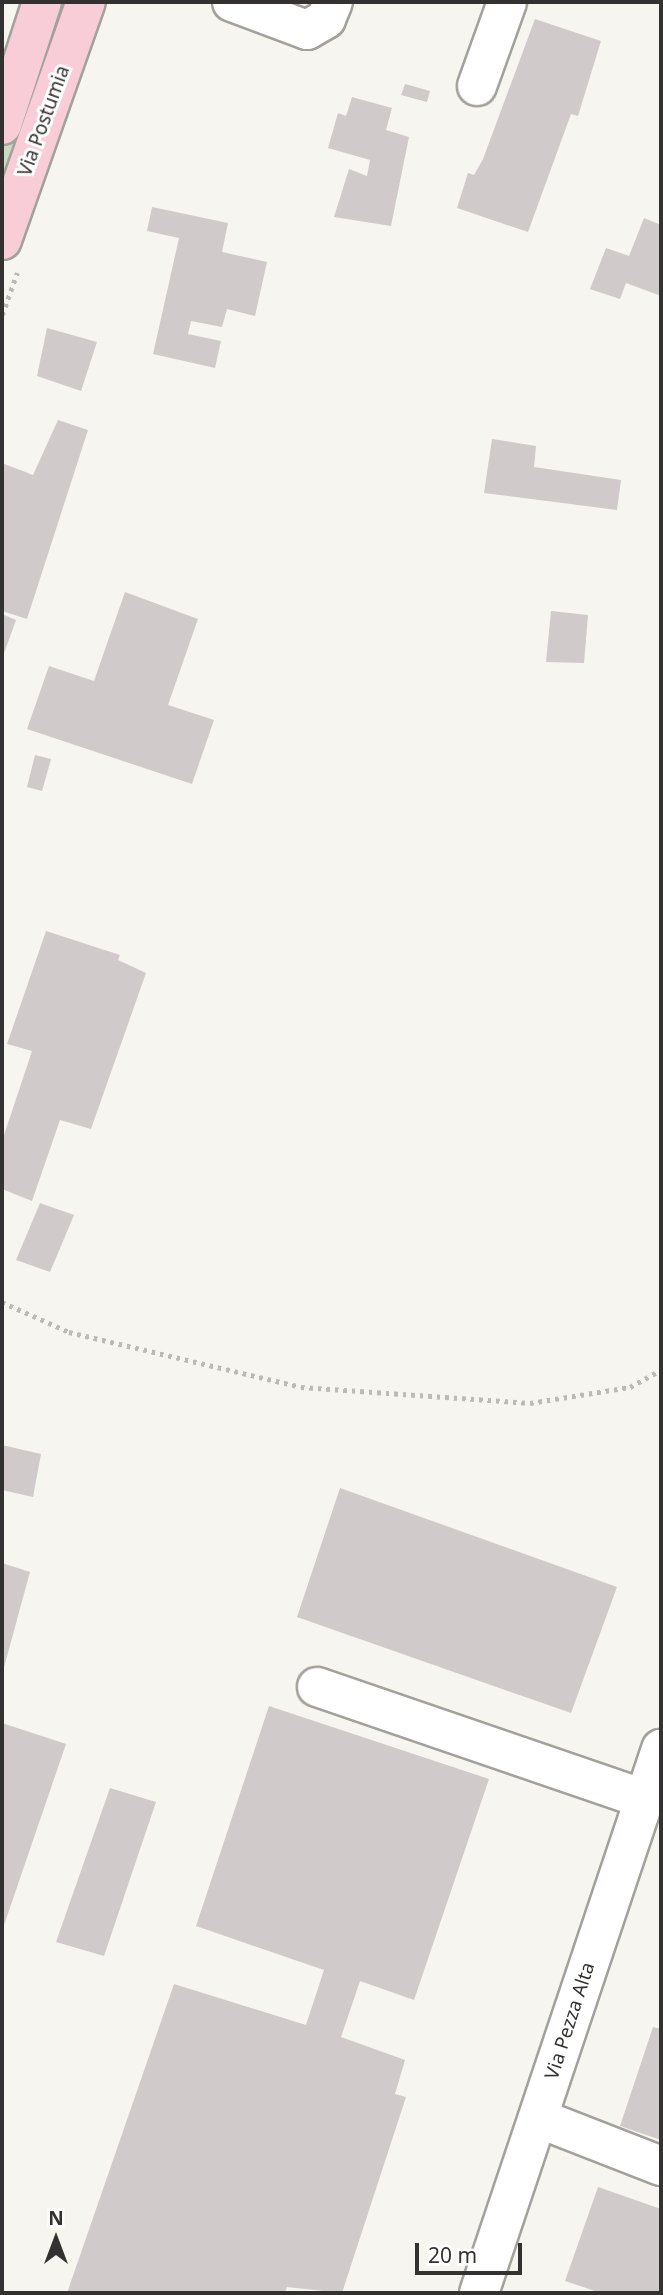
<!DOCTYPE html>
<style>
body{margin:0}
#map{position:relative;width:663px;height:2295px;overflow:hidden;background:#f7f5ef;font-family:"Noto Sans",sans-serif}
div>[style]{position:absolute}
.green>*{inset:0;background:#cadbc2}
.building>*{inset:0;background:#d0cacb}
.path>*{height:4.5px;margin-top:-2.25px;transform-origin:0;background:repeating-linear-gradient(90deg,#bcbab6 0 3.5px,transparent 0 8.5px)}
.roads{filter:drop-shadow(2px 0 #a2a19c) drop-shadow(-2px 0 #a2a19c) drop-shadow(0 2px #a2a19c) drop-shadow(0 -2px #a2a19c)}
.minor>*{height:38px;margin:-19px;padding:0 19px;transform-origin:19px;border-radius:19px;background:#fff}
.major>*{height:38px;margin:-19px;padding:0 19px;transform-origin:19px;border-radius:19px;background:#f8cdd7}
span{translate:-50% -50%;white-space:nowrap;text-align:center;line-height:1.15;-webkit-text-stroke:6px #fff;paint-order:stroke}
.street-label{font-size:19px;color:#333230}
.frame{position:absolute;inset:0;border:4px solid #333230;pointer-events:none}
.north{position:absolute;left:21px;top:2204px;width:70px;height:70px;-webkit-text-stroke:5px #fff;paint-order:stroke;rotate:0deg;font-size:19px;font-weight:700;line-height:28px;text-align:center;color:#333230}
.north::after{content:'';display:block;margin:auto;width:24px;height:32px;background:#333230;clip-path:polygon(50% 0,100% 100%,50% 72%,0 100%)}
.scale{position:absolute;left:415px;top:2243px;width:107px;height:32px;box-sizing:border-box;border:4px solid #333230;border-top:0;padding-left:9px;font-size:21px;line-height:24px;white-space:nowrap;color:#333230;-webkit-text-stroke:5px #fff;paint-order:stroke}
</style>
<div id="map">
<div class="green">
<i style="clip-path:polygon(48px 2px,66px 2px,2px 184px,2px 141px)"></i>
</div>
<div class="building">
<i style="clip-path:polygon(535px 19px,601px 41px,578px 116px,571px 114px,528px 232px,457px 208px,468px 173px,474px 175px,483px 159px)"></i>
<i style="clip-path:polygon(405px 84px,430px 91px,427px 102px,401px 95px)"></i>
<i style="clip-path:polygon(352px 97px,392px 108px,386px 130px,409px 137px,391px 226px,334px 217px,349px 169px,367px 176px,370px 160px,328px 148px,338px 113px,346px 116px)"></i>
<i style="clip-path:polygon(152px 207px,228px 223px,222px 252px,267px 262px,255px 316px,227px 309px,222px 327px,191px 321px,188px 334px,221px 341px,215px 368px,153px 354px,179px 238px,147px 231px)"></i>
<i style="clip-path:polygon(644px 218px,661px 225px,661px 296px,626px 283px,620px 299px,590px 289px,606px 248px,629px 256px)"></i>
<i style="clip-path:polygon(47px 328px,97px 342px,81px 391px,37px 376px)"></i>
<i style="clip-path:polygon(58px 420px,88px 430px,27px 619px,2px 611px,2px 463px,33px 475px)"></i>
<i style="clip-path:polygon(492px 439px,536px 446px,534px 467px,621px 480px,617px 510px,484px 493px)"></i>
<i style="clip-path:polygon(125px 592px,198px 619px,168px 705px,214px 720px,192px 784px,27px 729px,49px 666px,94px 681px)"></i>
<i style="clip-path:polygon(551px 611px,588px 615px,584px 663px,546px 662px)"></i>
<i style="clip-path:polygon(2px 614px,16px 620px,2px 659px)"></i>
<i style="clip-path:polygon(35px 755px,51px 759px,42px 791px,27px 787px)"></i>
<i style="clip-path:polygon(46px 931px,120px 955px,118px 960px,146px 973px,91px 1129px,60px 1120px,32px 1201px,2px 1189px,2px 1141px,32px 1051px,7px 1044px)"></i>
<i style="clip-path:polygon(40px 1203px,74px 1215px,50px 1272px,16px 1260px)"></i>
<i style="clip-path:polygon(2px 1445px,41px 1454px,33px 1497px,2px 1490px)"></i>
<i style="clip-path:polygon(340px 1488px,617px 1587px,571px 1713px,297px 1617px)"></i>
<i style="clip-path:polygon(2px 1563px,30px 1572px,3px 1671px,2px 1671px)"></i>
<i style="clip-path:polygon(269px 1706px,489px 1779px,414px 2000px,360px 1981px,341px 2037px,405px 2060px,395px 2094px,406px 2097px,342px 2293px,287px 2287px,285px 2293px,67px 2293px,174px 1984px,306px 2025px,324px 1970px,196px 1926px)"></i>
<i style="clip-path:polygon(2px 1723px,66px 1744px,2px 1931px)"></i>
<i style="clip-path:polygon(110px 1788px,156px 1802px,104px 1956px,56px 1942px)"></i>
<i style="clip-path:polygon(653px 2027px,661px 2029px,661px 2140px,620px 2126px)"></i>
<i style="clip-path:polygon(598px 2187px,661px 2209px,661px 2293px,601px 2293px,565px 2281px)"></i>
</div>
<div class="path">
<i style="left:2px;top:315px;width:45px;rotate:-70.3deg"></i>
<i style="left:2px;top:1302px;width:73px;rotate:24.1deg"></i>
<i style="left:69px;top:1332px;width:238px;rotate:13.3deg"></i>
<i style="left:301px;top:1387px;width:230px;rotate:4deg"></i>
<i style="left:530px;top:1403px;width:101px;rotate:-9.1deg"></i>
<i style="left:630px;top:1387px;width:35px;rotate:-29deg"></i>
</div>
<div class="roads">
<div class="minor">
<i style="left:232px;top:2px;width:80px;rotate:20.5deg"></i>
<i style="left:307px;top:30px;width:22px;rotate:-30deg"></i>
<i style="left:326px;top:19px;width:18px;rotate:-68deg"></i>
<i style="left:477px;top:86px;width:89px;rotate:-70.3deg"></i>
<i style="left:317px;top:1687px;width:346px;rotate:18.9deg"></i>
<i style="left:538px;top:2118px;width:132px;rotate:21.3deg"></i>
<i style="left:479px;top:2293px;width:574px;rotate:-71.5deg"></i>
</div>
<div class="major">
<i style="left:2px;top:125px;width:129px;rotate:-72deg"></i>
<i style="left:2px;top:240px;width:252px;rotate:-70.6deg"></i>
</div>
</div>
<div class="street-label">
<span style="left:44px;top:121px;rotate:-70deg">Via Postumia</span>
<span style="left:570px;top:2021px;rotate:-72deg">Via Pezza Alta</span>
</div>
<div class="frame"></div>
<div class="north">N</div>
<div class="scale">20 m</div>
</div>
